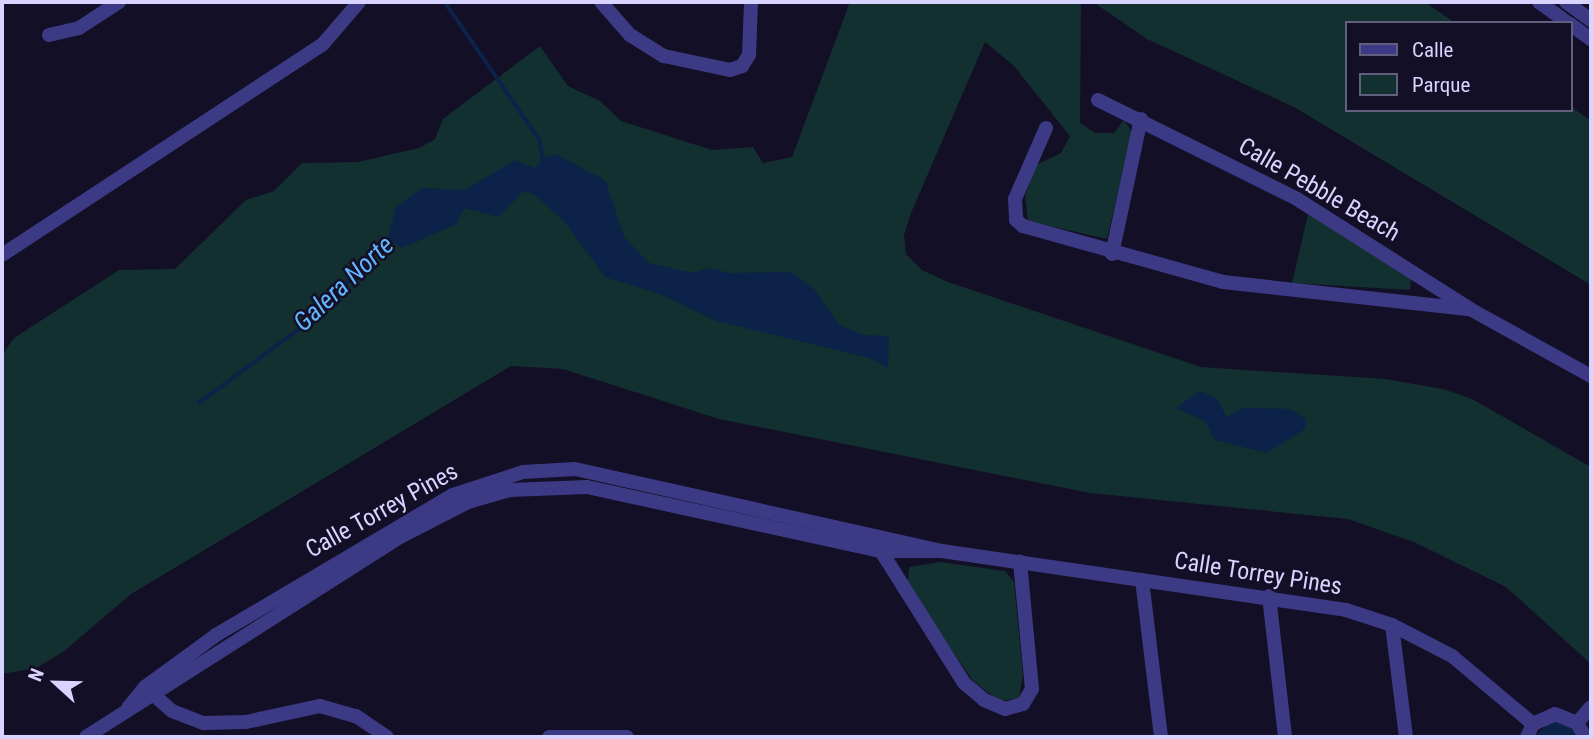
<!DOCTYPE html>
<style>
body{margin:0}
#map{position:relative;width:1593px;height:739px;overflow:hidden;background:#130f26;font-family:"Roboto Condensed",sans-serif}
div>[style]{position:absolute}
.green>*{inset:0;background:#12302f}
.water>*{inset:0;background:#0c2248}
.stream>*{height:3.5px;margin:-1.75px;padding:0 1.75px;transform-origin:1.75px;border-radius:1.75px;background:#0c2248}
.minor>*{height:14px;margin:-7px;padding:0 7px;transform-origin:7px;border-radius:7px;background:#3d3a85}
span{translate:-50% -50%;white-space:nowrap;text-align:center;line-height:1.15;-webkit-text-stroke:5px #130f26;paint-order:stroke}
.street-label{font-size:24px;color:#d9d4ff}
.water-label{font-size:26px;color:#62b6ff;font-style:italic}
.frame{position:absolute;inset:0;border:4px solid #d9d4ff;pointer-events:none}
.legend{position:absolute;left:1345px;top:21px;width:228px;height:91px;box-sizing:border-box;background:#130f26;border:2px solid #625e7d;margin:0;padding:9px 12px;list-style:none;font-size:21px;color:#d9d4ff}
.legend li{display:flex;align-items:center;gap:14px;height:35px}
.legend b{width:35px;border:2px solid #625e7d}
.north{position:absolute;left:21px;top:648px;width:70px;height:70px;-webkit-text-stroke:5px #130f26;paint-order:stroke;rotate:292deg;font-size:19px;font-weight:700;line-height:28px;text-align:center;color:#d9d4ff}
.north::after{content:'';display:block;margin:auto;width:24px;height:32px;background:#d9d4ff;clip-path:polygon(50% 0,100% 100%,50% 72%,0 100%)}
</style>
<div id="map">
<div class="green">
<i style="clip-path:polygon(850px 2px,1081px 2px,1080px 123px,1095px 133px,1114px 133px,1124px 120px,1132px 132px,1107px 239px,1028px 221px,1025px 196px,1036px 165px,1061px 153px,1070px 136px,1014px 66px,985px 42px,911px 213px,904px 235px,906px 254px,922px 270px,948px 282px,1201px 367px,1385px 379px,1443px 389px,1472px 399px,1591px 467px,1591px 664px,1506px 587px,1414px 542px,1348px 519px,1090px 493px,719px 419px,563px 369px,511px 366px,131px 594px,63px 652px,36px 668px,2px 674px,2px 355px,14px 338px,119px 270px,175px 269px,246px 200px,274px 191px,302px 163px,358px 162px,419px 148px,435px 139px,443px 119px,540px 46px,568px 86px,600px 101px,621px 121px,712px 150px,753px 147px,763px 163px,792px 157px)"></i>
<i style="clip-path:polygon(1093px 2px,1425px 2px,1455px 23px,1346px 23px,1346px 110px,1570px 110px,1570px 106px,1591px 121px,1591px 285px,1294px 107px,1147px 39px)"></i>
<i style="clip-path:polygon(1308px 214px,1411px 279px,1410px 290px,1292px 283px)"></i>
<i style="clip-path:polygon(940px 562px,1005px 571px,1014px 582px,1023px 675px,1019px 698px,999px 701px,973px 681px,908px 586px,909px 567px)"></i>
</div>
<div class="water">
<i style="clip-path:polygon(557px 155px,605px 180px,624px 237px,649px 263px,692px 273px,710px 268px,730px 273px,791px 272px,814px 289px,839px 325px,865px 335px,889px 336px,888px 368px,869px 358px,716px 321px,660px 294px,605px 277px,565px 222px,532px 193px,522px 192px,499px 217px,464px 208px,457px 224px,402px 248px,388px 238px,396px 207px,422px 188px,465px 190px,515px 160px,535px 168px,547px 156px)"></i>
<i style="clip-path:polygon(1200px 391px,1218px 399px,1226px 417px,1244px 408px,1290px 409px,1306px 419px,1305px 429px,1267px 453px,1215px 440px,1205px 421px,1176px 408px)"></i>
<i style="clip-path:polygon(1552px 720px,1567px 722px,1580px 737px,1534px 737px)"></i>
</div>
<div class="stream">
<i style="left:445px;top:2px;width:168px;rotate:55.5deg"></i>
<i style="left:540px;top:140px;width:24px;rotate:81deg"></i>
<i style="left:199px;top:403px;width:143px;rotate:-36.5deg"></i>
<i style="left:314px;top:318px;width:111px;rotate:-46.8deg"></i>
</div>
<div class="minor">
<i style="left:601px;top:2px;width:44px;rotate:48.7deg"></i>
<i style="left:630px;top:35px;width:40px;rotate:32deg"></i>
<i style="left:664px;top:56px;width:67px;rotate:12deg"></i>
<i style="left:730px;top:70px;width:13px;rotate:-18deg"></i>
<i style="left:742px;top:66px;width:13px;rotate:-58deg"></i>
<i style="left:749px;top:55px;width:53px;rotate:-87.8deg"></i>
<i style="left:1539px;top:2px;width:36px;rotate:36deg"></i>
<i style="left:1566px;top:2px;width:31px;rotate:36deg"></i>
<i style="left:1570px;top:24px;width:26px;rotate:36deg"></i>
<i style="left:49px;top:35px;width:31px;rotate:-13deg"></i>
<i style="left:79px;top:28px;width:48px;rotate:-33deg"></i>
<i style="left:1098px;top:100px;width:222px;rotate:26.4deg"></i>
<i style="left:1297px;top:199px;width:205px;rotate:32.4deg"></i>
<i style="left:1470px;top:309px;width:138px;rotate:29deg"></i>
<i style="left:1046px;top:128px;width:77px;rotate:113.6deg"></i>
<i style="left:1015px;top:199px;width:21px;rotate:87deg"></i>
<i style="left:1016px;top:220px;width:9px;rotate:41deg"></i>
<i style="left:1023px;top:226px;width:208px;rotate:15.6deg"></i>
<i style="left:1223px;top:282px;width:246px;rotate:6.3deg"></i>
<i style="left:1112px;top:254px;width:138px;rotate:-77.9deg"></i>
<i style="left:2px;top:255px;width:384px;rotate:-33.3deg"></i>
<i style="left:323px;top:44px;width:55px;rotate:-49.4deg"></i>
<i style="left:881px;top:551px;width:156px;rotate:57.8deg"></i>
<i style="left:964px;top:683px;width:26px;rotate:40deg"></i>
<i style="left:984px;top:700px;width:23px;rotate:23deg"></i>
<i style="left:1005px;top:709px;width:19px;rotate:-16deg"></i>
<i style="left:1023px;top:704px;width:17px;rotate:-59deg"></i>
<i style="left:1032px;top:689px;width:128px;rotate:-95.4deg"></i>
<i style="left:1142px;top:580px;width:158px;rotate:83.1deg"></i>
<i style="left:1269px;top:596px;width:142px;rotate:83.5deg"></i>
<i style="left:1392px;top:625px;width:113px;rotate:82.9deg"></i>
<i style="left:148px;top:690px;width:32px;rotate:41deg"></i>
<i style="left:172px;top:711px;width:34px;rotate:21deg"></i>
<i style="left:204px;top:723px;width:42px;rotate:-1.4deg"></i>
<i style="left:246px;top:722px;width:76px;rotate:-12.2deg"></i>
<i style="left:320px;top:706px;width:37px;rotate:16deg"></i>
<i style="left:356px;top:716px;width:37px;rotate:34deg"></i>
<i style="left:128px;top:708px;width:27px;rotate:-51deg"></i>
<i style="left:145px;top:687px;width:88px;rotate:-36.2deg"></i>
<i style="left:216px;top:635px;width:275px;rotate:-30.6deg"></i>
<i style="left:453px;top:495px;width:74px;rotate:-18.2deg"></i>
<i style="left:523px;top:472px;width:52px;rotate:-3.3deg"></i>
<i style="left:575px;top:469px;width:376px;rotate:12.6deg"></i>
<i style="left:942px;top:551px;width:408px;rotate:8.3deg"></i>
<i style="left:1346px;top:610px;width:48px;rotate:18.1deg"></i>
<i style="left:1392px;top:625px;width:68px;rotate:27.3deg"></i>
<i style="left:1452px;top:656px;width:106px;rotate:40deg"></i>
<i style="left:1577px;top:723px;width:21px;rotate:-49deg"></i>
<i style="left:86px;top:737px;width:372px;rotate:-32.5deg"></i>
<i style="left:400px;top:537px;width:76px;rotate:-27.2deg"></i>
<i style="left:468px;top:502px;width:44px;rotate:-15.9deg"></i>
<i style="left:510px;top:490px;width:77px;rotate:-2.2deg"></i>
<i style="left:587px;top:487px;width:301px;rotate:12.3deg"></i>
<i style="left:881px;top:551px;width:61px"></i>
<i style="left:549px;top:737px;width:78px"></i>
<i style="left:1527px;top:737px;width:14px;rotate:-65deg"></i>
<i style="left:1533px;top:724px;width:24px;rotate:-24deg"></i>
<i style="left:1555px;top:714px;width:24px;rotate:22deg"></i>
<i style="left:1577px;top:723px;width:16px;rotate:60deg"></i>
</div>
<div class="street-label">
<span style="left:1319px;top:190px;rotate:30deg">Calle Pebble Beach</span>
<span style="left:382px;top:511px;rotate:-29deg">Calle Torrey Pines</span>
<span style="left:1258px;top:574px;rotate:9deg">Calle Torrey Pines</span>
</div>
<div class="water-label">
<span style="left:344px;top:284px;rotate:-43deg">Galera Norte</span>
</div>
<div class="frame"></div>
<ul class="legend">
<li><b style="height:9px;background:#3d3a85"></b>Calle</li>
<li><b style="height:19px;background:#12302f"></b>Parque</li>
</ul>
<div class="north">N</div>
</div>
